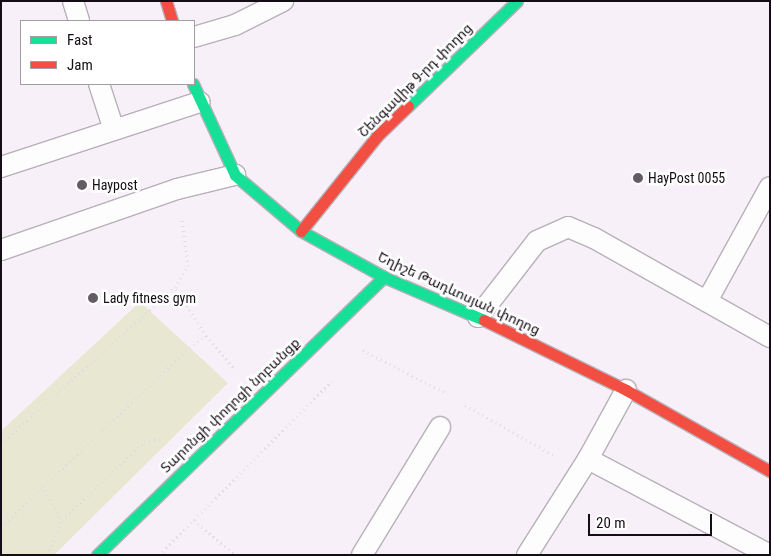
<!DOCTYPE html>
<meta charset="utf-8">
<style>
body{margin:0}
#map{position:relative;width:771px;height:556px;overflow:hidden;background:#f8f0f8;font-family:"Roboto Condensed","Noto Sans Armenian",sans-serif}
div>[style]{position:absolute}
.green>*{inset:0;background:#e8e7d1}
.path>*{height:3px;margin-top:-1.5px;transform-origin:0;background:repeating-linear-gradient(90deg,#dedcde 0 1px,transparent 0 5px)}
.roads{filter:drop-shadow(1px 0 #b8b0b8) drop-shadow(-1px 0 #b8b0b8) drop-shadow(0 1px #b8b0b8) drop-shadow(0 -1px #b8b0b8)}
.lane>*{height:20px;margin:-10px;padding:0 10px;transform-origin:10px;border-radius:10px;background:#fefdfe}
.fast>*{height:11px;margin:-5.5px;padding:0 5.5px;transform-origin:5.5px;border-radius:5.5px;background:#16e098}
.jam>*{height:11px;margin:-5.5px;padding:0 5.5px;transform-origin:5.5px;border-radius:5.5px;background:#f24e42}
.dots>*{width:14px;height:14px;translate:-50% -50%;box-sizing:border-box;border:2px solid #fff;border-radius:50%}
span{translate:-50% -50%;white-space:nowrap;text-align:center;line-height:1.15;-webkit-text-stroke:5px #fff;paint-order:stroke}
.street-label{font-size:14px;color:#150d15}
.poi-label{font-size:14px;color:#150d15}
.left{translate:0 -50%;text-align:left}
.frame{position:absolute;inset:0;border:2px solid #150d15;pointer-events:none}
.legend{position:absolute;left:20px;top:20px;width:175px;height:65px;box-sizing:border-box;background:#fff;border:1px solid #a19ea1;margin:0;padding:6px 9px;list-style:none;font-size:15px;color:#150d15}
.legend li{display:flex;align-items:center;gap:10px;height:25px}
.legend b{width:25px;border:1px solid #a19ea1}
.scale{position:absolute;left:588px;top:514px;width:124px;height:22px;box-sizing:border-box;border:2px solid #150d15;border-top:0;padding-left:6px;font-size:15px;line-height:18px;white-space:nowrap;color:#150d15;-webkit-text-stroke:4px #fff;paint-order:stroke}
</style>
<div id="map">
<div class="green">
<i style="clip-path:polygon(140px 302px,228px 383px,54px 555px,1px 555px,1px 431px)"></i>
</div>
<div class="path">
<i style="left:206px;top:336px;width:45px;rotate:48.6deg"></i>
<i style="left:363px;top:350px;width:95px;rotate:27.6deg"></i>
<i style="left:465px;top:405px;width:101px;rotate:29.6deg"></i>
<i style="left:1px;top:444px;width:234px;rotate:-42.1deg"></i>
<i style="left:42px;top:486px;width:39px;rotate:60deg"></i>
<i style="left:194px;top:520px;width:54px;rotate:40.5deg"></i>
<i style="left:1px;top:527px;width:255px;rotate:-43.6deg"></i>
<i style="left:186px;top:351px;width:25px;rotate:-37deg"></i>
<i style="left:206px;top:336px;width:58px;rotate:-122.3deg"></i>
<i style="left:175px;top:287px;width:25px;rotate:-58deg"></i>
<i style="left:188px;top:266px;width:46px;rotate:-97.4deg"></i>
<i style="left:48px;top:555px;width:38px;rotate:-68deg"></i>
<i style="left:62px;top:520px;width:113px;rotate:-43.6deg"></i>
<i style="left:144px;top:442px;width:20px;rotate:-11deg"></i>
<i style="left:159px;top:555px;width:245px;rotate:-45.2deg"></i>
</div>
<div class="roads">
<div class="lane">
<i style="left:73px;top:1px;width:21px;rotate:73deg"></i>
<i style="left:194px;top:37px;width:43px;rotate:-16.3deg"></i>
<i style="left:235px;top:25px;width:54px;rotate:-26.6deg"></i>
<i style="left:99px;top:84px;width:48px;rotate:71.9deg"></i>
<i style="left:1px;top:167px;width:209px;rotate:-18.1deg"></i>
<i style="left:1px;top:250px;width:186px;rotate:-19.1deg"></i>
<i style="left:177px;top:189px;width:60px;rotate:-13.6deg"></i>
<i style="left:707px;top:301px;width:130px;rotate:-61.1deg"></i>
<i style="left:478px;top:317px;width:96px;rotate:-52.2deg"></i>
<i style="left:537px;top:241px;width:34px;rotate:-24deg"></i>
<i style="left:568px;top:227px;width:28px;rotate:23deg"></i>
<i style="left:594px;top:238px;width:202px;rotate:29.4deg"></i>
<i style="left:588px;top:459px;width:206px;rotate:27.8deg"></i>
<i style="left:362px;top:555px;width:150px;rotate:-58.6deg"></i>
<i style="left:527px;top:555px;width:114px;rotate:-57.6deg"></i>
<i style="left:588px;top:459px;width:79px;rotate:-61.2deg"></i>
</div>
<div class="fast">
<i style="left:193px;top:84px;width:100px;rotate:65.2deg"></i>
<i style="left:235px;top:175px;width:87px;rotate:40.3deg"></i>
<i style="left:301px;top:231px;width:95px;rotate:29deg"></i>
<i style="left:384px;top:277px;width:109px;rotate:23.3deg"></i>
<i style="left:408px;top:106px;width:151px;rotate:-43.9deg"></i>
<i style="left:97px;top:555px;width:400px;rotate:-44.1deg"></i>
</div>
<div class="jam">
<i style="left:166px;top:1px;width:21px;rotate:73deg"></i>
<i style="left:301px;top:231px;width:122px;rotate:-51.3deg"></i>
<i style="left:377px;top:136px;width:43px;rotate:-44.1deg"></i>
<i style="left:484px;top:320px;width:158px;rotate:26.2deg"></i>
<i style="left:626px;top:390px;width:165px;rotate:29.4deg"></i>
</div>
</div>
<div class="dots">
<i style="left:638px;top:178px;background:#645c64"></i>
<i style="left:82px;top:185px;background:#645c64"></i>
<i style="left:93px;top:298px;background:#645c64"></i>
</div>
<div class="street-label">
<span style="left:415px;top:80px;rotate:-45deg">Շենգավիթ 9-րդ փողոց</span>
<span style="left:459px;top:293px;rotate:25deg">Եղիշե Թադևոսյան փողոց</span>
<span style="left:230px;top:405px;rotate:-44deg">Տարոնցի փողոցի նրբանցք</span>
</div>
<div class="poi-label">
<span class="left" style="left:648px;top:178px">HayPost 0055</span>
<span class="left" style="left:92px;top:185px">Haypost</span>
<span class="left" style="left:103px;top:298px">Lady fitness gym</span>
</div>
<div class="frame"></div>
<ul class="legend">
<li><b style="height:6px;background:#16e098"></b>Fast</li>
<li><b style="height:6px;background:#f24e42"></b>Jam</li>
</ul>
<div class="scale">20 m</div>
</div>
